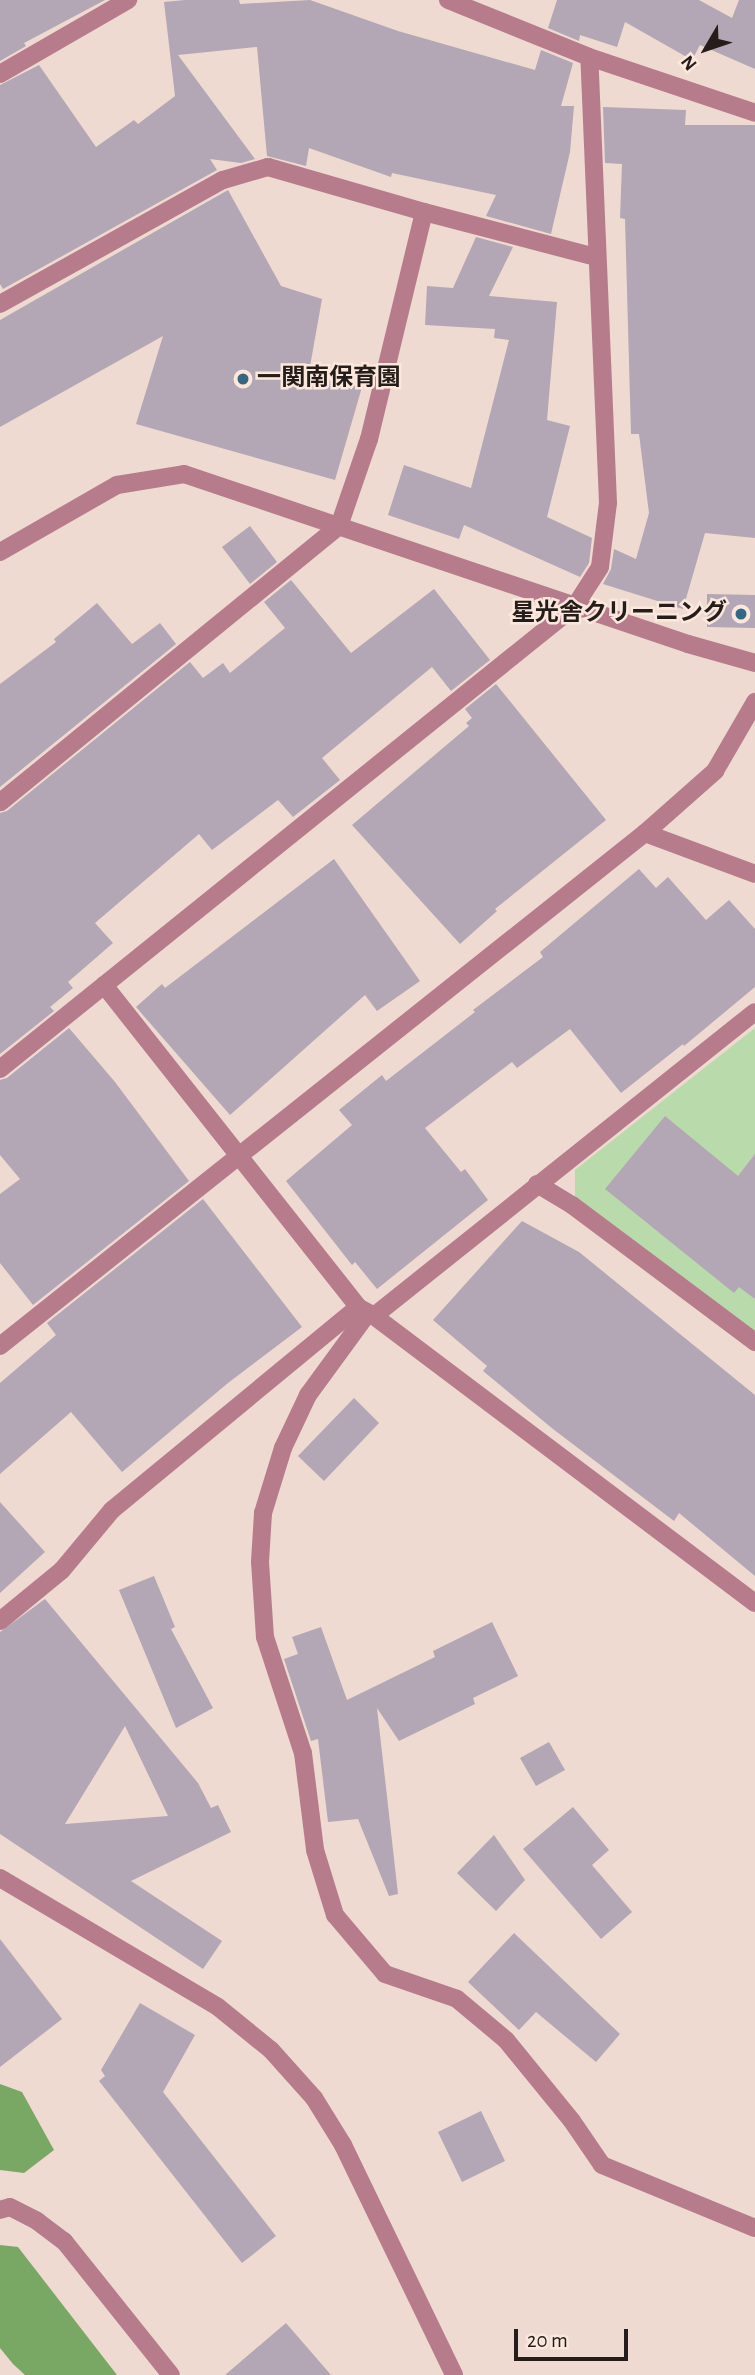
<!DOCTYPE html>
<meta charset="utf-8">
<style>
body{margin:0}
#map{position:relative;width:755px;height:2375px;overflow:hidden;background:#eedad0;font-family:"Alegreya Sans","Noto Sans JP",sans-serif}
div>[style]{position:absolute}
.green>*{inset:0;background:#b9daab}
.forest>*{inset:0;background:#79a865}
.building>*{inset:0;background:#b3a6b5}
.minor>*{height:18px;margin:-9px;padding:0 9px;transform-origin:9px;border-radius:9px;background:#b77c8c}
.dots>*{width:19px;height:19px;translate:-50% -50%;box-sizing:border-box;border:4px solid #fce7dd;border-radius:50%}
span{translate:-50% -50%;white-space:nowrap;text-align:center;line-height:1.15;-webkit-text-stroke:5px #fce7dd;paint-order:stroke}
.poi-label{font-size:24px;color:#241d19;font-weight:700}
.left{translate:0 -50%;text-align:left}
.right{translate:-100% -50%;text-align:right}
.north{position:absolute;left:671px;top:14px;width:70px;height:70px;-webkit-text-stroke:5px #fce7dd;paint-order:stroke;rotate:231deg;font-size:19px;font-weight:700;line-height:28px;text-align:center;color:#241d19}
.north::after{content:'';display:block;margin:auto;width:24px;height:32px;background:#241d19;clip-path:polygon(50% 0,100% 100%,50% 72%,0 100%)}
.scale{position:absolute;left:514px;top:2329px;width:114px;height:32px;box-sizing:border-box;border:4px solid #241d19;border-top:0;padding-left:9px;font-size:21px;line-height:24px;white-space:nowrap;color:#241d19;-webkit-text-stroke:5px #fce7dd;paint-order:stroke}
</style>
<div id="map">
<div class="green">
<i style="clip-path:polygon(755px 1028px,755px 1333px,575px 1199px,575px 1170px)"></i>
</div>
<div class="forest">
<i style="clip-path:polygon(0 2084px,22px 2092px,54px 2150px,24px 2173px,0 2170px)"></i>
<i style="clip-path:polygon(0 2245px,18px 2247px,117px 2375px,25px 2375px,13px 2364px,0 2348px)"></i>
</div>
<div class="building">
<i style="clip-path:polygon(0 0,105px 0,24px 43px,26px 46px,0 61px)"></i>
<i style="clip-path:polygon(185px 0,239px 0,240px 4px,310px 0,398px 31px,535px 70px,541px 50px,573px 63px,561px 106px,574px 106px,570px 152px,551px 234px,486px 216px,496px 195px,392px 173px,391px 177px,309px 148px,306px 166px,267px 156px,257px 47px,178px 55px,255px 159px,241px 163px,210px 159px,217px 170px,3px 289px,0 284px,0 85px,39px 65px,96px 147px,134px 120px,138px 124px,175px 96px,164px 2px)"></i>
<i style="clip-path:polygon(557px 0,699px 0,732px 18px,739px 0,755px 0,755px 69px,700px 45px,692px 60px,625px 22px,617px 47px,580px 35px,579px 41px,548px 28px)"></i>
<i style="clip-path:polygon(603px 107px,686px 110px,685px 125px,755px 125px,755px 538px,705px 533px,683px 609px,603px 584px,611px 569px,614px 549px,636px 559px,649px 513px,639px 434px,631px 434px,625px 219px,620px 218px,622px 164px,605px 163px)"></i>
<i style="clip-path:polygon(228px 190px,281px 286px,322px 299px,309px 372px,362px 387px,335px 480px,136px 424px,163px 336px,0 427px,0 320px)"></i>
<i style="clip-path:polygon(476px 237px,513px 247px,489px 296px,557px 302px,547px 420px,570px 426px,547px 517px,592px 538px,589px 563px,580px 577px,464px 525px,459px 539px,388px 515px,404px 465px,471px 488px,509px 340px,494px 338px,495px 329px,425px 325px,427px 286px,453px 288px)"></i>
<i style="clip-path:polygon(250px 526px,277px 562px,250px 584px,222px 547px)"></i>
<i style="clip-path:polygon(291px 580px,351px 653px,434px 589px,490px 660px,451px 691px,432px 667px,322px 758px,340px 780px,293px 817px,278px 800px,212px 850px,199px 834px,95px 923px,113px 943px,68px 982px,73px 988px,50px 1007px,54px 1011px,0 1054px,0 813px,7px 811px,190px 662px,203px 678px,223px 663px,230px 673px,285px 628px,264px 602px)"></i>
<i style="clip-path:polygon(707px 594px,755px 595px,755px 628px,707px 627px)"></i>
<i style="clip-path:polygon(97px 603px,132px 644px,160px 623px,176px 644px,0 787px,0 684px,56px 642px,54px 639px)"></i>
<i style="clip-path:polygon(496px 684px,606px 820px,495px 909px,497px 911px,460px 944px,352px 825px,469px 726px,466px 723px,472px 718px,465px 709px)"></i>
<i style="clip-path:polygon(334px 859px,420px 981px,377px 1011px,365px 995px,230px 1115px,136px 1007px,162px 984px,165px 988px)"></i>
<i style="clip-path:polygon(639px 869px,656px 888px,668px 877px,706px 920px,729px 900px,755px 929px,755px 987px,684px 1046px,683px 1044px,621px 1093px,570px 1029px,517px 1068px,512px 1062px,425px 1128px,461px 1172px,465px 1169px,488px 1200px,377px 1289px,355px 1262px,352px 1265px,286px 1181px,352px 1125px,339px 1110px,382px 1075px,386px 1081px,475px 1012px,473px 1010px,543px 957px,540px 952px)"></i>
<i style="clip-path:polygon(69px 1028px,115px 1082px,189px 1181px,33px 1305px,0 1263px,0 1194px,20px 1179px,0 1155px,0 1080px,7px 1078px)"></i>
<i style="clip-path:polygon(665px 1116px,738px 1176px,755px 1154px,755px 1299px,739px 1287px,734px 1293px,605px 1189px)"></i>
<i style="clip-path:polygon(203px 1199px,302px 1327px,228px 1383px,122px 1472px,71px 1412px,0 1474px,0 1383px,56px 1335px,47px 1323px)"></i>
<i style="clip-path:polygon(522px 1221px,579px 1252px,755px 1395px,755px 1576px,679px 1513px,674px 1521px,553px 1429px,483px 1371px,487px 1366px,433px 1320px)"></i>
<i style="clip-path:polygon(354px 1398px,379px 1423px,324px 1481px,298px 1456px)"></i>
<i style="clip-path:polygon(0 1502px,45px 1552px,0 1593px)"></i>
<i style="clip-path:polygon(154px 1576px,175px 1627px,171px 1629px,213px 1708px,176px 1728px,119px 1590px)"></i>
<i style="clip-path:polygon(evenodd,45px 1599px,198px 1783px,211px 1808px,218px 1805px,231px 1832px,131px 1881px,222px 1941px,203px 1969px,0 1834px,0 1632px,45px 1599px,125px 1726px,168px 1816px,65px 1824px,125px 1726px)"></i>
<i style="clip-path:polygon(492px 1622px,518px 1676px,473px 1698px,475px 1704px,399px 1741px,377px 1708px,398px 1894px,389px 1896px,358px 1819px,328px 1822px,318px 1739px,311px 1741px,284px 1659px,298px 1654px,292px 1637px,321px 1627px,347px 1700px,435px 1657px,433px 1651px)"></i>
<i style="clip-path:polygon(549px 1742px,565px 1770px,536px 1786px,520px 1758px)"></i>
<i style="clip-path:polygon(573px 1807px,609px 1850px,592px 1865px,632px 1912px,601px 1939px,523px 1849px)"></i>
<i style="clip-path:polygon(494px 1835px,525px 1880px,496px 1911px,457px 1873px)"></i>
<i style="clip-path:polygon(514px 1933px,620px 2034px,596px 2062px,536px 2012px,519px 2030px,468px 1982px)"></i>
<i style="clip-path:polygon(0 1939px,62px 2019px,0 2067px)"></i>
<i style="clip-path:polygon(140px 2003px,195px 2035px,163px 2092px,276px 2236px,242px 2263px,99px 2081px,105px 2076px,101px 2070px)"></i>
<i style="clip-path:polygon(481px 2111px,505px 2161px,462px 2182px,438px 2132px)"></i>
<i style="clip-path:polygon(286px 2323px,331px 2375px,225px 2375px)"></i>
</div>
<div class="minor">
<i style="left:448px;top:0;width:152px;rotate:22deg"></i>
<i style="left:589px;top:57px;width:175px;rotate:18.6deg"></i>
<i style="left:0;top:74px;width:148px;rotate:-30deg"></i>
<i style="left:424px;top:212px;width:178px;rotate:14.7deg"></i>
<i style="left:0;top:304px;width:255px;rotate:-29.1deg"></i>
<i style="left:223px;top:180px;width:47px;rotate:-16.1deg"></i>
<i style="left:268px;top:167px;width:162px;rotate:16.1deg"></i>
<i style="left:424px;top:212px;width:234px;rotate:103.6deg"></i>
<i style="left:369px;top:439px;width:92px;rotate:109deg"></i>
<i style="left:339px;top:526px;width:437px;rotate:140.8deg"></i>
<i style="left:0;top:552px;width:135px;rotate:-29.8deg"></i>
<i style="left:117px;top:485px;width:68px;rotate:-9.3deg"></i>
<i style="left:184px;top:474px;width:532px;rotate:18.64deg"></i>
<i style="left:688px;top:644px;width:70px;rotate:15.8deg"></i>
<i style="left:645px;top:833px;width:117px;rotate:20.4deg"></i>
<i style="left:104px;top:985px;width:410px;rotate:51.7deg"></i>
<i style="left:0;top:1069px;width:738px;rotate:-38.84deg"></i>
<i style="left:575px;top:606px;width:46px;rotate:-57.3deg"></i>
<i style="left:600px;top:567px;width:64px;rotate:-82.9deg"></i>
<i style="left:608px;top:503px;width:446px;rotate:-92.4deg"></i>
<i style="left:537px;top:1184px;width:41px;rotate:31deg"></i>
<i style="left:572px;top:1205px;width:229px;rotate:36.8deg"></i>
<i style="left:368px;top:1313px;width:102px;rotate:126.2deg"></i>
<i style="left:308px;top:1395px;width:59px;rotate:115.3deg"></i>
<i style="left:283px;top:1448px;width:68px;rotate:107.1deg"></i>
<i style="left:263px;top:1513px;width:49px;rotate:93.5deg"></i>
<i style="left:260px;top:1562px;width:75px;rotate:86.2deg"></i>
<i style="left:265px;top:1637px;width:122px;rotate:71.9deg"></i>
<i style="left:303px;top:1753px;width:98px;rotate:82.9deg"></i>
<i style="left:315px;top:1850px;width:68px;rotate:72.9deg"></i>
<i style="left:335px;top:1915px;width:77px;rotate:49.7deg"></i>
<i style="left:385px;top:1974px;width:76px;rotate:19.1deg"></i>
<i style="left:457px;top:1999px;width:64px;rotate:39.9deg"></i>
<i style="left:506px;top:2040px;width:104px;rotate:50.8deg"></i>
<i style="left:572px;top:2121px;width:53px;rotate:55.7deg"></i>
<i style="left:602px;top:2165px;width:165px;rotate:22.4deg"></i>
<i style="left:374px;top:1316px;width:477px;rotate:37deg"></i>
<i style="left:0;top:1346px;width:824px;rotate:-38.5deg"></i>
<i style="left:645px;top:833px;width:94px;rotate:-41.5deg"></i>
<i style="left:715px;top:771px;width:80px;rotate:-59.9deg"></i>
<i style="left:0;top:1621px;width:80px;rotate:-39.4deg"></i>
<i style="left:62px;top:1570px;width:78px;rotate:-50.2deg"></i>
<i style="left:112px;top:1510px;width:319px;rotate:-39.5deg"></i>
<i style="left:358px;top:1307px;width:18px;rotate:29deg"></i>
<i style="left:374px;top:1316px;width:487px;rotate:-38.6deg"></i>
<i style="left:0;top:1878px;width:253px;rotate:30.6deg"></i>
<i style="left:218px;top:2007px;width:68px;rotate:39.1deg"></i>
<i style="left:271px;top:2050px;width:64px;rotate:48.1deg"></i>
<i style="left:314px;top:2098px;width:55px;rotate:58.3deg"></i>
<i style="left:343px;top:2145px;width:255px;rotate:64.2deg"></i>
<i style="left:0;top:2210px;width:10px;rotate:-17deg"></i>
<i style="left:10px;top:2207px;width:30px;rotate:27deg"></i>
<i style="left:37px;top:2221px;width:34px;rotate:37deg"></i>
<i style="left:64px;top:2241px;width:171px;rotate:51.4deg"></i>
</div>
<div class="dots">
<i style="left:243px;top:379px;background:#346784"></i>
<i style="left:741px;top:614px;background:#346784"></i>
</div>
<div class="poi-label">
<span class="left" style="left:257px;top:379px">一関南保育園</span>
<span class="right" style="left:727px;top:614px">星光舎クリーニング</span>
</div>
<div class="north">N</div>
<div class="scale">20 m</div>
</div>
